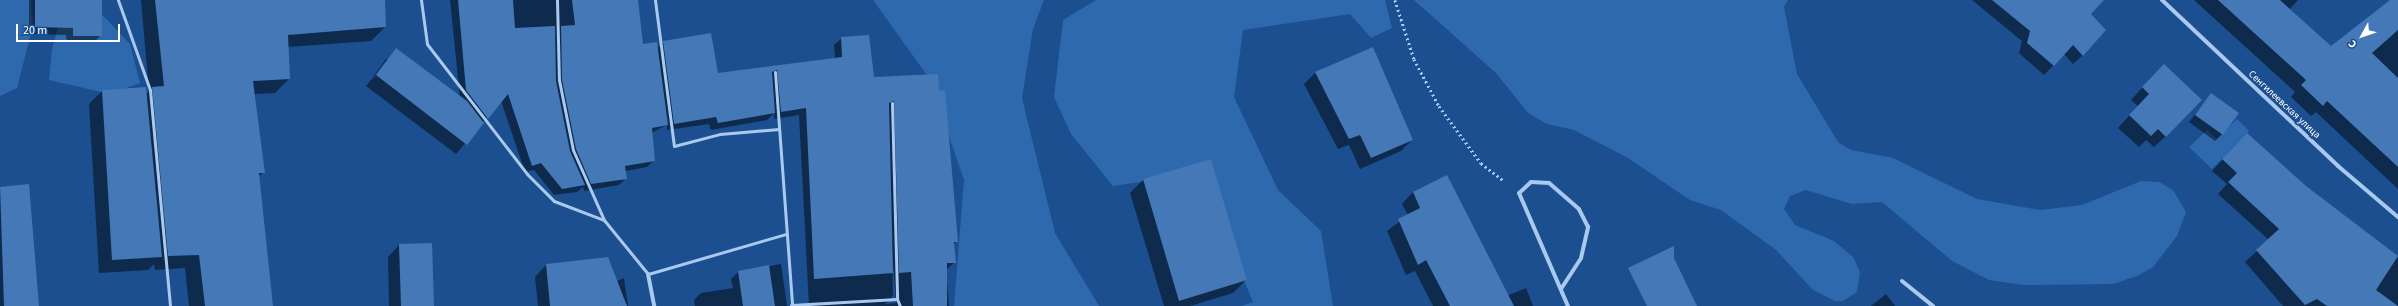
<!DOCTYPE html>
<html>
<head>
<meta charset="utf-8">
<style>
  body { margin:0 }
  #map { position:relative; width:2398px; height:306px; overflow:hidden; background:#1b4f8f; font-family:"Source Sans 3",sans-serif }
  div>[style] { position:absolute }
  [style*='--x'] { left:calc(var(--x)*1px); top:calc(var(--y)*1px); width:calc(var(--w)*1px); rotate:calc(var(--a)*1deg) }
  .green>* { inset:0; background:#2e69ad }
  .shadow>* { inset:0; background:#0007 }
  .building>* { inset:0; background:#4478b7 }
  .path>* { height:2.5px; margin-top:-1.25px; transform-origin:0; background:repeating-linear-gradient(90deg,#a9c9ee 0 2px,transparent 0 5px) }
  .lane>* { height:3px; margin:-1.5px; padding:0 1.5px; transform-origin:1.5px; border-radius:1.5px; background:#a9c9ee }
  .street>* { height:4px; margin:-2px; padding:0 2px; transform-origin:2px; border-radius:2px; background:#a9c9ee }
  span { translate:-50% -50%; white-space:nowrap; text-align:center; line-height:1.15; -webkit-text-stroke:4px #1b4f8f; paint-order:stroke }
  .street-label { font-size:10px; color:#fff }
  .north { position:absolute; left:2342px; top:16px; width:40px; height:40px; -webkit-text-stroke:3px #1b4f8f; paint-order:stroke; rotate:230deg; font-size:11px; font-weight:700; line-height:16px; text-align:center; color:#fff }
  .north::after { content:''; display:block; margin:auto; width:14px; height:18px; background:#fff; clip-path:polygon(50% 0,100% 100%,50% 72%,0 100%) }
  .scale { position:absolute; left:16px; top:24px; width:104px; height:18px; box-sizing:border-box; border:2px solid #fff; border-top:0; padding-left:5px; font-size:12px; line-height:14px; white-space:nowrap; color:#fff; -webkit-text-stroke:3px #1b4f8f; paint-order:stroke }
</style>
</head>
<body>
<div id="map">
  <div class="green">
    <div style="clip-path:polygon(0 0,31px 0,33px 26px,17px 88px,0 96px)"></div>
    <div style="clip-path:polygon(81px 0,93px 5px,130px 44px,140px 83px,110px 94px,49px 80px,52px 49px,62px 14px)"></div>
    <div style="clip-path:polygon(873px 0,1044px 0,1033px 29px,1022px 98px,1055px 233px,1099px 306px,954px 306px,964px 180px,929px 78px)"></div>
    <div style="clip-path:polygon(1096px 0,1385px 0,1392px 28px,1371px 38px,1350px 14px,1243px 30px,1234px 97px,1278px 190px,1321px 231px,1333px 306px,1241px 306px,1253px 302px,1199px 173px,1113px 186px,1071px 134px,1054px 97px,1063px 20px)"></div>
    <div style="clip-path:polygon(1414px 0,1788px 0,1784px 7px,1797px 74px,1838px 142px,1851px 150px,1893px 158px,1977px 199px,2040px 210px,2082px 205px,2141px 181px,2159px 182px,2173px 190px,2186px 212px,2177px 236px,2153px 267px,2137px 276px,2113px 284px,2023px 285px,1989px 280px,1952px 261px,1882px 202px,1852px 204px,1806px 190px,1790px 196px,1784px 209px,1795px 225px,1834px 241px,1853px 257px,1860px 272px,1857px 292px,1843px 301px,1835px 301px,1813px 290px,1776px 250px,1721px 210px,1690px 200px,1628px 158px,1574px 130px,1547px 124px,1528px 113px,1496px 73px)"></div>
    <div style="clip-path:polygon(2237px 119px,2249px 131px,2212px 169px,2189px 147px,2207px 130px,2217px 139px)"></div>
  </div>
  <div class="shadow">
    <div style="clip-path:polygon(29px 0,101px 0,101px 35px,94px 42px,67px 42px,66px 35px,29px 34px)"></div>
    <div style="clip-path:polygon(141px 0,384px 0,385px 27px,371px 41px,287px 47px,289px 79px,275px 93px,254px 94px,263px 172px,258px 177px,272px 306px,189px 306px,185px 268px,155px 270px,154px 264px,148px 270px,99px 273px,89px 104px,102px 91px,146px 95px,149px 91px)"></div>
    <div style="clip-path:polygon(evenodd,450px 0,637px 0,642px 45px,657px 48px,664px 42px,717px 74px,835px 58px,834px 45px,842px 38px,873px 78px,938px 92px,957px 241px,954px 244px,955px 262px,946px 270px,949px 306px,809px 306px,799px 115px,774px 119px,774px 113px,767px 120px,711px 130px,709px 124px,667px 130px,667px 125px,651px 133px,654px 160px,647px 167px,625px 171px,626px 178px,619px 185px,584px 191px,583px 187px,577px 192px,554px 195px,534px 170px,525px 172px,501px 101px,456px 154px,366px 86px,396px 49px,460px 98px,450px 0,386px 59px,389px 59px,373px 79px,372px 78px,386px 59px,450px 0,892px 249px,896px 303px,885px 304px,893px 296px,892px 249px)"></div>
    <div style="clip-path:polygon(1972px 0,2102px 0,2090px 14px,2083px 55px,2073px 64px,2064px 54px,2044px 75px,2019px 53px,2022px 41px)"></div>
    <div style="clip-path:polygon(2194px 0,2298px 0,2289px 10px,2331px 47px,2392px 0,2398px 0,2398px 189px,2316px 112px,2311px 116px,2291px 97px,2295px 92px)"></div>
    <div style="clip-path:polygon(1372px 48px,1412px 140px,1401px 151px,1360px 169px,1349px 145px,1338px 149px,1304px 84px,1315px 73px)"></div>
    <div style="clip-path:polygon(2152px 77px,2166px 136px,2154px 147px,2146px 140px,2139px 147px,2118px 128px,2138px 106px,2131px 100px)"></div>
    <div style="clip-path:polygon(2211px 95px,2222px 134px,2215px 141px,2189px 122px)"></div>
    <div style="clip-path:polygon(2236px 145px,2305px 187px,2398px 258px,2398px 306px,2283px 306px,2245px 262px,2269px 240px,2218px 194px,2227px 184px,2212px 171px)"></div>
    <div style="clip-path:polygon(1211px 160px,1246px 280px,1233px 293px,1190px 306px,1164px 306px,1130px 193px,1143px 180px)"></div>
    <div style="clip-path:polygon(28px 186px,38px 306px,0 306px,0 188px)"></div>
    <div style="clip-path:polygon(1413px 192px,1507px 296px,1526px 288px,1533px 306px,1433px 306px,1415px 271px,1406px 275px,1387px 231px,1408px 215px,1402px 204px)"></div>
    <div style="clip-path:polygon(399px 245px,433px 306px,389px 306px,388px 257px)"></div>
    <div style="clip-path:polygon(781px 264px,787px 306px,695px 306px,694px 300px,701px 293px,733px 288px,731px 279px,738px 272px)"></div>
    <div style="clip-path:polygon(546px 265px,617px 281px,624px 278px,628px 306px,538px 306px,535px 277px)"></div>
    <div style="clip-path:polygon(1886px 294px,1895px 306px,1871px 306px)"></div>
  </div>
  <div class="building">
    <div style="clip-path:polygon(35px 0,102px 0,102px 36px,73px 36px,73px 28px,35px 27px)"></div>
    <div style="clip-path:polygon(155px 0,385px 0,386px 27px,288px 35px,290px 79px,253px 81px,265px 173px,259px 173px,273px 306px,205px 306px,199px 255px,168px 256px,152px 87px,164px 86px)"></div>
    <div style="clip-path:polygon(458px 0,513px 0,515px 28px,555px 26px,556px 81px,570px 151px,585px 185px,562px 189px,541px 163px,532px 166px,508px 94px,488px 119px,466px 90px)"></div>
    <div style="clip-path:polygon(572px 0,638px 0,643px 44px,657px 42px,668px 125px,652px 128px,655px 161px,625px 166px,627px 179px,591px 184px,576px 149px,562px 80px,561px 26px,575px 25px)"></div>
    <div style="clip-path:polygon(1992px 0,2104px 0,2091px 14px,2106px 30px,2083px 56px,2073px 45px,2054px 66px,2027px 43px,2030px 31px)"></div>
    <div style="clip-path:polygon(2218px 0,2280px 0,2331px 46px,2390px 0,2398px 0,2398px 30px,2372px 53px,2398px 78px,2398px 167px,2327px 101px,2323px 106px,2301px 85px,2306px 80px)"></div>
    <div style="clip-path:polygon(711px 33px,718px 73px,842px 57px,841px 37px,869px 35px,874px 77px,938px 74px,939px 91px,945px 90px,958px 242px,954px 242px,956px 263px,947px 263px,947px 306px,913px 306px,911px 272px,899px 273px,894px 101px,889px 103px,893px 273px,814px 279px,806px 108px,781px 112px,777px 70px,772px 72px,775px 113px,718px 123px,716px 117px,674px 124px,663px 41px)"></div>
    <div style="clip-path:polygon(1373px 47px,1413px 140px,1371px 158px,1360px 135px,1349px 139px,1315px 72px)"></div>
    <div style="clip-path:polygon(396px 48px,467px 101px,484px 123px,467px 145px,376px 75px)"></div>
    <div style="clip-path:polygon(2164px 64px,2202px 100px,2166px 137px,2158px 129px,2151px 136px,2129px 115px,2149px 94px,2142px 87px)"></div>
    <div style="clip-path:polygon(146px 87px,162px 257px,112px 260px,102px 90px)"></div>
    <div style="clip-path:polygon(2211px 93px,2239px 113px,2223px 135px,2195px 115px)"></div>
    <div style="clip-path:polygon(2247px 133px,2306px 186px,2398px 256px,2376px 290px,2398px 306px,2327px 306px,2317px 299px,2305px 305px,2256px 250px,2279px 229px,2228px 182px,2237px 173px,2222px 159px)"></div>
    <div style="clip-path:polygon(1211px 159px,1247px 280px,1179px 301px,1143px 179px)"></div>
    <div style="clip-path:polygon(1447px 175px,1514px 306px,1450px 306px,1426px 260px,1418px 265px,1398px 219px,1420px 208px,1413px 192px)"></div>
    <div style="clip-path:polygon(29px 184px,39px 306px,4px 306px,0 187px)"></div>
    <div style="clip-path:polygon(432px 243px,434px 306px,401px 306px,399px 244px)"></div>
    <div style="clip-path:polygon(1674px 246px,1674px 258px,1697px 306px,1647px 306px,1628px 268px)"></div>
    <div style="clip-path:polygon(608px 257px,627px 306px,550px 306px,546px 264px)"></div>
    <div style="clip-path:polygon(769px 265px,775px 306px,743px 306px,738px 271px)"></div>
  </div>
  <div class="path">
    <div style="--x:1395;--y:0;--w:62;--a:72.1"></div>
    <div style="--x:1414;--y:59;--w:53;--a:62"></div>
    <div style="--x:1439;--y:106;--w:71;--a:53.6"></div>
    <div style="--x:1481;--y:163;--w:28;--a:38"></div>
  </div>
  <div class="lane">
    <div style="--x:118;--y:0;--w:96;--a:70.4"></div>
    <div style="--x:150;--y:90;--w:217;--a:84.7"></div>
    <div style="--x:421;--y:0;--w:44;--a:82.2"></div>
    <div style="--x:427;--y:44;--w:164;--a:52.4"></div>
    <div style="--x:527;--y:174;--w:38;--a:45"></div>
    <div style="--x:554;--y:201;--w:53;--a:20.8"></div>
    <div style="--x:604;--y:220;--w:70;--a:50.8"></div>
    <div style="--x:648;--y:274;--w:144;--a:-16.2"></div>
    <div style="--x:557;--y:0;--w:80;--a:88.6"></div>
    <div style="--x:559;--y:80;--w:71;--a:78.7"></div>
    <div style="--x:573;--y:150;--w:77;--a:66.1"></div>
    <div style="--x:655;--y:0;--w:147;--a:82.6"></div>
    <div style="--x:674;--y:146;--w:48;--a:-14.6"></div>
    <div style="--x:720;--y:134;--w:59;--a:-4.8"></div>
    <div style="--x:775;--y:72;--w:235;--a:85.8"></div>
    <div style="--x:892;--y:103;--w:196;--a:88.5"></div>
    <div style="--x:897;--y:299;--w:8;--a:67"></div>
    <div style="--x:791;--y:305;--w:106;--a:-3.2"></div>
  </div>
  <div class="street">
    <div style="--x:2162;--y:0;--w:242;--a:43.3"></div>
    <div style="--x:2338;--y:166;--w:79;--a:40.4"></div>
    <div style="--x:648;--y:274;--w:33;--a:79"></div>
    <div style="--x:1902;--y:281;--w:40;--a:39"></div>
    <div style="--x:1561;--y:289;--w:37;--a:-57"></div>
    <div style="--x:1581;--y:258;--w:32;--a:-77"></div>
    <div style="--x:1588;--y:227;--w:20;--a:-117"></div>
    <div style="--x:1579;--y:209;--w:40;--a:-139"></div>
    <div style="--x:1549;--y:183;--w:18;--a:-177"></div>
    <div style="--x:1531;--y:182;--w:16;--a:137"></div>
    <div style="--x:1519;--y:193;--w:123;--a:66.6"></div>
  </div>
  <div class="street-label">
    <span style="left:2284px;top:105px;rotate:43deg">Сенгилеевская улица</span>
  </div>
  <div class="north">С</div>
  <div class="scale">20 m</div>
</div>
</body>
</html>
